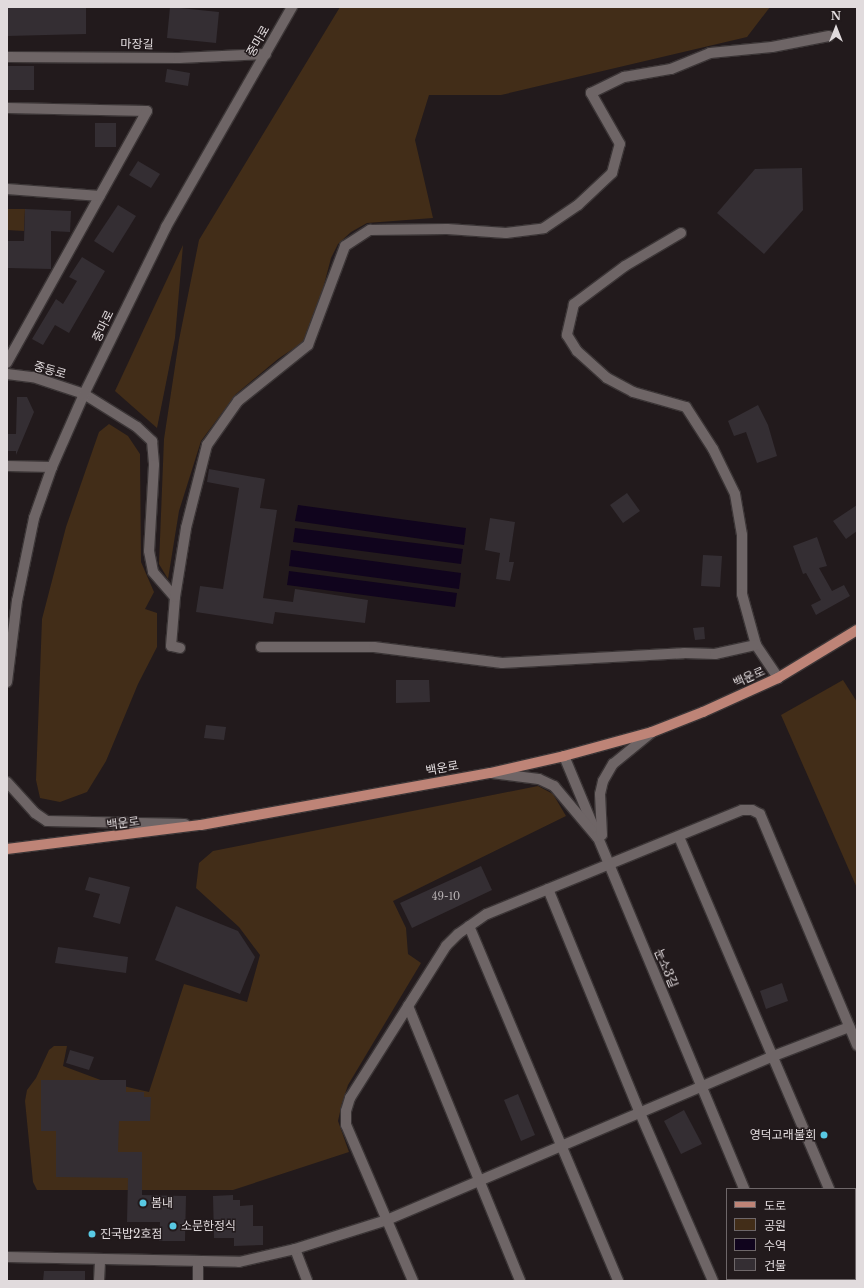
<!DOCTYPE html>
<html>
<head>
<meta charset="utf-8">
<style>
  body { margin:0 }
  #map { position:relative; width:864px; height:1288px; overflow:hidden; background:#221a1c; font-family:"Libre Baskerville","Noto Sans KR",serif }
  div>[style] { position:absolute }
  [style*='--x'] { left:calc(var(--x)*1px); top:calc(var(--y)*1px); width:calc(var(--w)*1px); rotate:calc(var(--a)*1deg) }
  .green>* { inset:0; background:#422d18 }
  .water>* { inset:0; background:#10041d }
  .building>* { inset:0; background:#342e33 }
  .roads { filter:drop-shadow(1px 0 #3b3536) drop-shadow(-1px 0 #3b3536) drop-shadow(0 1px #3b3536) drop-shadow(0 -1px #3b3536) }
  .minor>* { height:10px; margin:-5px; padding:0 5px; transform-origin:5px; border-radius:5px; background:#6e6566 }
  .major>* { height:10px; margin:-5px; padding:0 5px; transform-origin:5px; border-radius:5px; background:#be8477 }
  .dots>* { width:11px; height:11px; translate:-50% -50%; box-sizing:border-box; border:2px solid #221a1c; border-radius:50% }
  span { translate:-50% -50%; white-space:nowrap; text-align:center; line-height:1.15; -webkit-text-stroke:3px #221a1c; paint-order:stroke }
  .number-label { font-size:10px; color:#b6b0b2 }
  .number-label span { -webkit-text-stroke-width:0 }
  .street-label { font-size:12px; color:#e1dbdd }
  .poi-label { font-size:12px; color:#e1dbdd }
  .right { translate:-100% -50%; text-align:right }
  .left { translate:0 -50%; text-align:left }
  .frame { position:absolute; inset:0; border:8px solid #e1dbdd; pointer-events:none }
  .legend { position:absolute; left:726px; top:1188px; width:130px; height:92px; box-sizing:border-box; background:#221a1c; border:1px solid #6e6769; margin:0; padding:5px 7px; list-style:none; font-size:12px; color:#e1dbdd }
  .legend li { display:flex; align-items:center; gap:8px; height:20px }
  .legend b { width:20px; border:1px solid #6e6769 }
  .north { position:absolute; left:816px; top:8px; width:40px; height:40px; -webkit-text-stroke:3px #221a1c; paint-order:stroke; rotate:0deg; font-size:11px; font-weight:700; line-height:16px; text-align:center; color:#e1dbdd }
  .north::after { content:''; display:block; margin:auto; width:14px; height:18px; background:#e1dbdd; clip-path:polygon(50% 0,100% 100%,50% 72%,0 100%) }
</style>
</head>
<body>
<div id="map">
  <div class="green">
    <div style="clip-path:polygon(340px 7px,770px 7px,747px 37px,501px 95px,429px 95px,415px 140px,433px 218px,367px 223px,351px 232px,338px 244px,331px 258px,319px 304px,303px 342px,278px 359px,236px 394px,201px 441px,179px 511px,168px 579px,159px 564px,164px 439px,179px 340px,199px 240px)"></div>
    <div style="clip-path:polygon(7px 209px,25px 209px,24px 231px,7px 230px)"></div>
    <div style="clip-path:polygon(183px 245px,175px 338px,157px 428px,115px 391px)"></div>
    <div style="clip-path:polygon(109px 424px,128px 436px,140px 454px,141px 562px,154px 592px,145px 609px,157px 613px,157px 647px,138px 684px,106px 761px,87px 792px,60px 802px,40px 798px,36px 780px,42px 619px,66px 527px,99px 432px)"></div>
    <div style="clip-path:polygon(843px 680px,857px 702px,857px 888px,781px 715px)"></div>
    <div style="clip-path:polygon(538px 786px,553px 794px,566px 816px,393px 901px,406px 928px,408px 954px,421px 963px,348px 1085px,342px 1103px,338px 1121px,349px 1152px,233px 1190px,37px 1190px,33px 1182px,25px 1101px,27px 1090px,36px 1078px,49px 1050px,54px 1046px,67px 1046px,63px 1066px,106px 1082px,149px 1092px,184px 984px,247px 1002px,260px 955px,239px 927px,196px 888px,199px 863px,213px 851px)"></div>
  </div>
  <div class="water">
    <div style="clip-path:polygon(298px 505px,466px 528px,464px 545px,295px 521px)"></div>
    <div style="clip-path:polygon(295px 528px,463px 549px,461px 564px,293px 542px)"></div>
    <div style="clip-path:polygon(291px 550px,461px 573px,459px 589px,289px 566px)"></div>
    <div style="clip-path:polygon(289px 571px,457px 593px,455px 607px,287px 585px)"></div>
  </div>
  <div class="building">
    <div style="clip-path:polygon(7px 7px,86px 8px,86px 34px,7px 36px)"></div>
    <div style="clip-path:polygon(170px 7px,219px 12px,216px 43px,167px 38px)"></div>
    <div style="clip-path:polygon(7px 66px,34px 66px,34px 90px,7px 90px)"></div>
    <div style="clip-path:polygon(167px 69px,190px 73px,188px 86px,165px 82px)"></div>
    <div style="clip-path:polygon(95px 123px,116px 123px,116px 147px,95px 147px)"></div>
    <div style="clip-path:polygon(138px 161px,160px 174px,151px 188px,129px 175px)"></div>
    <div style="clip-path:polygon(802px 168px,803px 210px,764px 254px,717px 213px,755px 169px)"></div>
    <div style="clip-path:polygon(118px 205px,136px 216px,113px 253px,94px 241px)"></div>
    <div style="clip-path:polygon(25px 209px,71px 211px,70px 232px,51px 231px,51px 269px,8px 268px,8px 241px,24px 241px)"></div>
    <div style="clip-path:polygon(82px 257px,105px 271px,69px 333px,55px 325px,43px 345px,32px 339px,56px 299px,63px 304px,77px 281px,69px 277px)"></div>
    <div style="clip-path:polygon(17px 397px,27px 397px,34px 412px,16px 455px,16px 451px,7px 451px,7px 434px,16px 434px)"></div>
    <div style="clip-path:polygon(758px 405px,768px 425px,777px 456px,757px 463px,746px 432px,734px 436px,728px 421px)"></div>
    <div style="clip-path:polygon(209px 469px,265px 479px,260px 508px,277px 510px,263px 598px,293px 602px,295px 589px,368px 600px,365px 623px,275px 612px,273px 624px,196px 612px,200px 586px,223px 589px,239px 488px,207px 482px)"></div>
    <div style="clip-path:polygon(627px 493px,640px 511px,623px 523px,610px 505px)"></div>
    <div style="clip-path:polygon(857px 505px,857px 531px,846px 539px,833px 521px)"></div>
    <div style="clip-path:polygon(490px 518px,515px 522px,509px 562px,514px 562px,510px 581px,496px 579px,500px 553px,485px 550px)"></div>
    <div style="clip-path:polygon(817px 537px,827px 566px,819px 568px,832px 591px,844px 585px,850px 596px,816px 615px,811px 605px,821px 600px,806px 573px,803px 574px,793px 546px)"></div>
    <div style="clip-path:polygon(703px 555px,722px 556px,720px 587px,701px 586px)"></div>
    <div style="clip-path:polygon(704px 627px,705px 639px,695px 640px,693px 628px)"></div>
    <div style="clip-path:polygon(396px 680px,429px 680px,430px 702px,396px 703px)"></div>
    <div style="clip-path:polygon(206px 725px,226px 727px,224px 740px,204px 738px)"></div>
    <div style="clip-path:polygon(481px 866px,492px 890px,412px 928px,400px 903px)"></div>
    <div style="clip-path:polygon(89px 877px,130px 887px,120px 924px,93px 917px,100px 894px,85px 890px)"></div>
    <div style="clip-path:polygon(176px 906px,238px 931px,255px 957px,240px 994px,155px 960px)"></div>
    <div style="clip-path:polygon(58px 947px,128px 957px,126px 973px,55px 963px)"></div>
    <div style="clip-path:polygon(782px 983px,788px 1001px,766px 1009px,760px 991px)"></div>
    <div style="clip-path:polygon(70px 1050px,94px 1057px,89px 1070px,66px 1063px)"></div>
    <div style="clip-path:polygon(41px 1080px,126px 1080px,126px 1092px,144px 1092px,144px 1097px,151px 1097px,150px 1121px,119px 1121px,118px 1152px,142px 1152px,142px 1195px,186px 1196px,185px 1241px,159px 1241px,160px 1222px,127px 1222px,128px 1178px,56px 1177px,56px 1131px,41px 1131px)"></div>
    <div style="clip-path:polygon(518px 1094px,535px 1135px,521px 1141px,504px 1100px)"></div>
    <div style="clip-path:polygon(684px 1110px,702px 1144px,681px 1154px,664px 1121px)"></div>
    <div style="clip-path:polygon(233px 1195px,233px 1200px,240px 1200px,240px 1206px,253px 1205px,253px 1226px,263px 1226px,263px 1245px,234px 1246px,234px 1238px,214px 1238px,213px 1196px)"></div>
    <div style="clip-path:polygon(44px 1271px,85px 1271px,85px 1281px,43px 1281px)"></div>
  </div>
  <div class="roads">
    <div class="minor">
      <div style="--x:7;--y:57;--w:172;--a:0.3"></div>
      <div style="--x:179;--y:58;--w:87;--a:-2.6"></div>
      <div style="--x:7;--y:108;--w:140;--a:1.2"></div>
      <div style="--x:147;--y:111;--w:288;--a:119.1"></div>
      <div style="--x:7;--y:189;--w:93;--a:4.3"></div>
      <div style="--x:681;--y:233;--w:65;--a:149.5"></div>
      <div style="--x:625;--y:266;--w:64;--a:143.3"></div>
      <div style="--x:574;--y:304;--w:32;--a:103"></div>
      <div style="--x:567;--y:335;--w:19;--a:58"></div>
      <div style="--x:577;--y:351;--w:40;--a:42"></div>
      <div style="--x:607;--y:378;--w:30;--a:28"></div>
      <div style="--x:633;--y:392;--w:55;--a:15.8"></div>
      <div style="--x:686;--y:407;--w:50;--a:57.3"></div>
      <div style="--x:713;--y:449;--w:50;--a:63.9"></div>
      <div style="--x:735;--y:494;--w:42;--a:80.3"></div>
      <div style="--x:742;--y:535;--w:59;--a:90"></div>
      <div style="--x:742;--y:594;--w:53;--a:74.6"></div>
      <div style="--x:756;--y:645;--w:40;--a:56"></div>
      <div style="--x:7;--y:374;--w:26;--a:7"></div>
      <div style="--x:33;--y:377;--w:54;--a:18.4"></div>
      <div style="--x:84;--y:394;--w:62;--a:31.9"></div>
      <div style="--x:137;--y:427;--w:21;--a:43"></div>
      <div style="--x:152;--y:441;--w:24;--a:85"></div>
      <div style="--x:154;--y:465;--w:86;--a:93.3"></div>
      <div style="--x:149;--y:551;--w:21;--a:79"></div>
      <div style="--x:153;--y:572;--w:33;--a:49"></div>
      <div style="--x:7;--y:466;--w:45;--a:1.3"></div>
      <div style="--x:261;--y:647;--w:113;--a:0"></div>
      <div style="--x:374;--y:647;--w:129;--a:7.1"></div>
      <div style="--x:502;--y:663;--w:182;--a:-3.1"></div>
      <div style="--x:684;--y:653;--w:31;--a:2"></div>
      <div style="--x:715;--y:654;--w:42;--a:-12.4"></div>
      <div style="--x:180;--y:648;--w:9;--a:-167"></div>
      <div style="--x:171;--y:646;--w:49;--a:-85.3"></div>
      <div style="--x:175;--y:597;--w:70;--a:-80.9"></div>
      <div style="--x:186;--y:528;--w:86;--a:-75.8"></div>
      <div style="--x:207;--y:445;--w:54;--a:-54.8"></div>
      <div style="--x:238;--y:401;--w:90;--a:-38.7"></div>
      <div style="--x:308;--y:345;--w:106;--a:-69.5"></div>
      <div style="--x:345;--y:246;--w:30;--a:-33"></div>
      <div style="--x:370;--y:230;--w:77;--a:-0.7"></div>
      <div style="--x:447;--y:229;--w:59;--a:3.9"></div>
      <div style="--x:506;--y:233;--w:38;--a:-7"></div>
      <div style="--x:544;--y:228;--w:41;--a:-34.1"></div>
      <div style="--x:578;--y:205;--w:47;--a:-43.3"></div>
      <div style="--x:612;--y:173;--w:30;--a:-75"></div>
      <div style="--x:620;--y:144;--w:59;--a:-119.6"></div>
      <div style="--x:591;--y:93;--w:37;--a:-26"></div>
      <div style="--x:624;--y:77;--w:48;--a:-9.7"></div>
      <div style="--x:671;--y:69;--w:42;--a:-22.3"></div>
      <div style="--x:710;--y:53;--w:62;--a:-5.5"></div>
      <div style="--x:772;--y:47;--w:58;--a:-10.9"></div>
      <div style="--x:7;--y:682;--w:82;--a:-83"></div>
      <div style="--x:17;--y:601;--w:85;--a:-78.4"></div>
      <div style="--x:34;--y:518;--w:54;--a:-70.6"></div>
      <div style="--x:52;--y:467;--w:80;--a:-66.3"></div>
      <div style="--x:84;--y:394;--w:186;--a:-63.8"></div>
      <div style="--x:166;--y:227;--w:254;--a:-60.2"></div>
      <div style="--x:564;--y:756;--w:469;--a:67.4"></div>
      <div style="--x:492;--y:773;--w:47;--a:7.3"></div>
      <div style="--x:539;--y:779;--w:17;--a:25"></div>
      <div style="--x:554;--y:786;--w:67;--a:49.9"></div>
      <div style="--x:597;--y:837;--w:5;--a:-22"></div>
      <div style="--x:602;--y:835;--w:41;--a:-92.8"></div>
      <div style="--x:600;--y:794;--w:13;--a:-77"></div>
      <div style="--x:603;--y:781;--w:20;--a:-60"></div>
      <div style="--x:613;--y:764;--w:50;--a:-39.4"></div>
      <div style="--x:7;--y:782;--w:42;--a:47.9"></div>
      <div style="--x:35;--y:813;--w:14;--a:34"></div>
      <div style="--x:47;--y:821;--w:138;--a:1.2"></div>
      <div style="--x:679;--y:837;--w:383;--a:66.9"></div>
      <div style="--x:548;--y:889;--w:242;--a:67.7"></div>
      <div style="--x:640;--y:1113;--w:183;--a:66.5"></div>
      <div style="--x:469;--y:926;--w:385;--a:67.2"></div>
      <div style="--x:408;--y:1006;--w:297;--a:67.8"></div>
      <div style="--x:855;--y:1236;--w:2;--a:0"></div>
      <div style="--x:295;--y:1249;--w:34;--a:69"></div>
      <div style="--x:7;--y:1257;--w:232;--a:1.2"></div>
      <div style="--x:239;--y:1262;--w:57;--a:-13.1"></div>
      <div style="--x:295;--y:1249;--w:96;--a:-17.5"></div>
      <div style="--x:387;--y:1220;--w:417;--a:-23"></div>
      <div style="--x:771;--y:1057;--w:84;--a:-21"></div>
      <div style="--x:781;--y:1279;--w:2;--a:63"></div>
      <div style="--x:799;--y:1279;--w:2;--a:63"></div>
      <div style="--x:99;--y:1281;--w:22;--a:-87"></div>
      <div style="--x:198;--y:1281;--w:20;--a:-90"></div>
      <div style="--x:413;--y:1281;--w:170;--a:-113.2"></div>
      <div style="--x:346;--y:1125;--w:14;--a:-90"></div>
      <div style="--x:346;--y:1111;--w:14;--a:-73"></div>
      <div style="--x:350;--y:1098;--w:180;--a:-57.7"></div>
      <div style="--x:446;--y:946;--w:17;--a:-45"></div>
      <div style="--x:458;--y:934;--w:35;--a:-35"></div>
      <div style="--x:487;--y:914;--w:275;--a:-22.2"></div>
      <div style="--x:742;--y:810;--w:10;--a:0"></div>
      <div style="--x:752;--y:810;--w:9;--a:27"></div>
      <div style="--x:760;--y:814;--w:251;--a:67.2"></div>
      <div style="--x:770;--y:1281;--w:2;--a:-90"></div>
    </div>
    <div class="major">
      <div style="--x:7;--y:849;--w:195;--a:-7.1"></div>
      <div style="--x:201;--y:825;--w:294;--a:-10.2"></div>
      <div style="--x:490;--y:773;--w:76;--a:-12.9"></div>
      <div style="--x:564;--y:756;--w:91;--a:-15.3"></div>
      <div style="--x:652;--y:732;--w:55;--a:-21.4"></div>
      <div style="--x:703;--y:712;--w:82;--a:-24.4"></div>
      <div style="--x:778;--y:678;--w:92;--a:-31.3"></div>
    </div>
  </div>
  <div class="dots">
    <div style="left:824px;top:1135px;background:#58c9e3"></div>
    <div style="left:143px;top:1203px;background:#58c9e3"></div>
    <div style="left:173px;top:1226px;background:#58c9e3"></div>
    <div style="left:92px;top:1234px;background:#58c9e3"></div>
  </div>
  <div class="number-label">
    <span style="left:446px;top:897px">49-10</span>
  </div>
  <div class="street-label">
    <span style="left:258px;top:41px;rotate:-60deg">중마로</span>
    <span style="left:137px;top:44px;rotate:1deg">마장길</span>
    <span style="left:103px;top:326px;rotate:-64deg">중마로</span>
    <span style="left:50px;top:370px;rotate:16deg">중동로</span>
    <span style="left:749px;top:677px;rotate:-24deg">백운로</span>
    <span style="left:442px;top:768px;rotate:-10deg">백운로</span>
    <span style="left:123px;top:823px;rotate:-8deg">백운로</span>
    <span style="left:666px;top:968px;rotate:67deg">눈소3길</span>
  </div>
  <div class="poi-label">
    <span class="right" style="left:816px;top:1135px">영덕고래불회</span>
    <span class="left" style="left:151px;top:1203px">봄내</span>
    <span class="left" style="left:181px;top:1226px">소문한정식</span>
    <span class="left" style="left:100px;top:1234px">진국밥2호점</span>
  </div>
  <div class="frame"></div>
  <ul class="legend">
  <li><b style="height:5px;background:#be8477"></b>도로</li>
  <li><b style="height:11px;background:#422d18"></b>공원</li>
  <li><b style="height:11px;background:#10041d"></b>수역</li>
  <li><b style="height:11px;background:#342e33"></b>건물</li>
  </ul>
  <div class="north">N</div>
</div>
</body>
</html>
